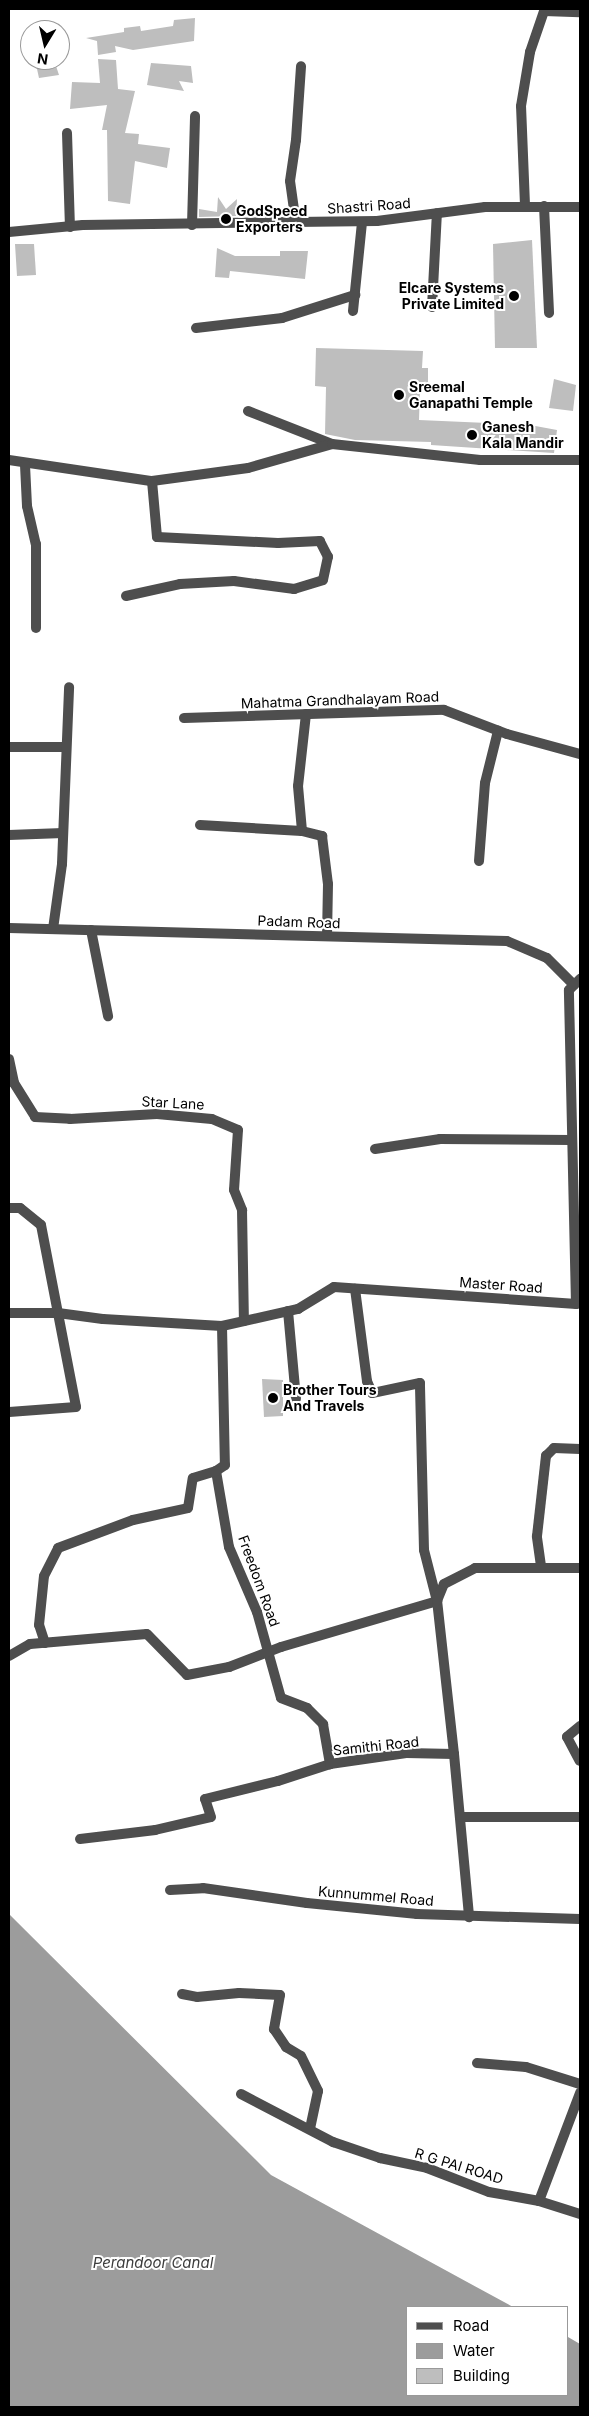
<!DOCTYPE html>
<html>
<head>
<meta charset="utf-8">
<style>
  body { margin:0 }
  #map { position:relative; width:589px; height:2416px; overflow:hidden; background:#fff; font-family:Inter,sans-serif }
  div>[style] { position:absolute }
  [style*='--x'] { left:calc(var(--x)*1px); top:calc(var(--y)*1px); width:calc(var(--w)*1px); rotate:calc(var(--a)*1deg) }
  .water>* { inset:0; background:#9c9c9c }
  .building>* { inset:0; background:#bebebe }
  .service>* { height:10px; margin:-5px; padding:0 5px; transform-origin:5px; border-radius:5px; background:#4e4e4e }
  .minor>* { height:10px; margin:-5px; padding:0 5px; transform-origin:5px; border-radius:5px; background:#4e4e4e }
  .dots>* { width:14px; height:14px; translate:-50% -50%; box-sizing:border-box; border:2px solid #fff; border-radius:50% }
  span { translate:-50% -50%; white-space:nowrap; text-align:center; line-height:1.15; -webkit-text-stroke:4px #fff; paint-order:stroke }
  .street-label { font-size:14px; color:#000 }
  .poi-label { font-size:14px; color:#000; font-weight:700 }
  .left { translate:0 -50%; text-align:left }
  .right { translate:-100% -50%; text-align:right }
  .water-label { font-size:15px; color:#3d3d3d; font-style:italic }
  .frame { position:absolute; inset:0; border:10px solid #000; pointer-events:none }
  .legend { position:absolute; left:406px; top:2306px; width:162px; height:90px; box-sizing:border-box; background:#fff; border:1px solid #999; margin:0; padding:6px 9px; list-style:none; font-size:15px; color:#000 }
  .legend li { display:flex; align-items:center; gap:10px; height:25px }
  .legend b { width:25px; border:1px solid #999 }
  .north { position:absolute; left:20px; top:20px; width:50px; height:50px; box-sizing:border-box; background:#fff; border:1px solid #999; border-radius:50%; rotate:189deg; font-size:14px; font-weight:700; line-height:20px; text-align:center; color:#000 }
  .north::after { content:''; display:block; margin:auto; width:18px; height:22px; background:#000; clip-path:polygon(50% 0,100% 100%,50% 72%,0 100%) }
</style>
</head>
<body>
<div id="map">
  <div class="water">
    <div style="clip-path:polygon(9px 1914px,271px 2175px,513px 2307px,408px 2307px,408px 2395px,568px 2395px,568px 2337px,580px 2344px,580px 2407px,9px 2407px)"></div>
  </div>
  <div class="building">
    <div style="clip-path:polygon(195px 18px,194px 41px,133px 50px,115px 46px,116px 52px,98px 55px,97px 41px,86px 38px,124px 32px,124px 28px,140px 26px,141px 31px,173px 26px,174px 20px)"></div>
    <div style="clip-path:polygon(98px 59px,116px 60px,118px 89px,135px 91px,125px 133px,139px 134px,138px 144px,170px 148px,167px 168px,135px 161px,130px 204px,108px 201px,107px 130px,102px 130px,107px 105px,70px 109px,72px 82px,100px 83px)"></div>
    <div style="clip-path:polygon(35px 60px,54px 60px,59px 75px,39px 78px)"></div>
    <div style="clip-path:polygon(151px 63px,191px 66px,193px 83px,179px 81px,184px 91px,147px 85px)"></div>
    <div style="clip-path:polygon(218px 197px,226px 209px,237px 199px,236px 216px,199px 217px,199px 209px,217px 212px)"></div>
    <div style="clip-path:polygon(532px 240px,537px 348px,495px 348px,493px 244px)"></div>
    <div style="clip-path:polygon(15px 244px,34px 244px,36px 275px,17px 276px)"></div>
    <div style="clip-path:polygon(217px 248px,235px 256px,280px 256px,280px 251px,308px 251px,305px 279px,230px 271px,229px 278px,215px 277px)"></div>
    <div style="clip-path:polygon(316px 348px,423px 351px,422px 368px,428px 368px,428px 385px,420px 388px,419px 420px,530px 425px,557px 430px,554px 453px,431px 445px,431px 442px,355px 440px,325px 434px,326px 387px,315px 386px)"></div>
    <div style="clip-path:polygon(554px 379px,576px 385px,573px 411px,549px 408px)"></div>
    <div style="clip-path:polygon(262px 1379px,283px 1380px,283px 1416px,264px 1417px)"></div>
  </div>
  <div class="service">
    <div style="--x:9;--y:1208;--w:11;--a:0"></div>
    <div style="--x:20;--y:1208;--w:27;--a:39"></div>
    <div style="--x:41;--y:1225;--w:185;--a:79.1"></div>
    <div style="--x:76;--y:1407;--w:67;--a:175.7"></div>
    <div style="--x:9;--y:1313;--w:49;--a:0"></div>
    <div style="--x:58;--y:1313;--w:45;--a:7.6"></div>
  </div>
  <div class="minor">
    <div style="--x:67;--y:133;--w:94;--a:88.2"></div>
    <div style="--x:525;--y:205;--w:99;--a:-92.3"></div>
    <div style="--x:521;--y:106;--w:55;--a:-80.5"></div>
    <div style="--x:530;--y:52;--w:43;--a:-71.1"></div>
    <div style="--x:544;--y:11;--w:36;--a:2"></div>
    <div style="--x:544;--y:206;--w:107;--a:87.3"></div>
    <div style="--x:296;--y:224;--w:43;--a:-97.9"></div>
    <div style="--x:290;--y:181;--w:41;--a:-81.7"></div>
    <div style="--x:296;--y:140;--w:74;--a:-86.1"></div>
    <div style="--x:192;--y:225;--w:109;--a:-88.4"></div>
    <div style="--x:9;--y:232;--w:74;--a:-5.4"></div>
    <div style="--x:83;--y:225;--w:294;--a:-0.8"></div>
    <div style="--x:377;--y:221;--w:109;--a:-7.4"></div>
    <div style="--x:485;--y:207;--w:95;--a:0"></div>
    <div style="--x:432;--y:307;--w:94;--a:-87"></div>
    <div style="--x:353;--y:311;--w:89;--a:-84.2"></div>
    <div style="--x:196;--y:328;--w:87;--a:-6.6"></div>
    <div style="--x:282;--y:318;--w:77;--a:-17.5"></div>
    <div style="--x:248;--y:411;--w:90;--a:21.4"></div>
    <div style="--x:9;--y:460;--w:145;--a:8.4"></div>
    <div style="--x:152;--y:481;--w:97;--a:-7.7"></div>
    <div style="--x:248;--y:468;--w:87;--a:-15.9"></div>
    <div style="--x:332;--y:444;--w:149;--a:6.2"></div>
    <div style="--x:480;--y:460;--w:100;--a:0"></div>
    <div style="--x:25;--y:465;--w:41;--a:87.2"></div>
    <div style="--x:27;--y:506;--w:39;--a:77"></div>
    <div style="--x:36;--y:544;--w:84;--a:90"></div>
    <div style="--x:126;--y:596;--w:55;--a:-12.5"></div>
    <div style="--x:180;--y:584;--w:54;--a:-3.2"></div>
    <div style="--x:234;--y:581;--w:61;--a:7.6"></div>
    <div style="--x:294;--y:589;--w:30;--a:-17"></div>
    <div style="--x:323;--y:580;--w:24;--a:-78"></div>
    <div style="--x:328;--y:557;--w:18;--a:-117"></div>
    <div style="--x:320;--y:541;--w:42;--a:177.3"></div>
    <div style="--x:278;--y:543;--w:121;--a:-177.2"></div>
    <div style="--x:157;--y:537;--w:56;--a:-95.1"></div>
    <div style="--x:306;--y:714;--w:72;--a:96.3"></div>
    <div style="--x:298;--y:786;--w:45;--a:84.9"></div>
    <div style="--x:302;--y:831;--w:21;--a:14"></div>
    <div style="--x:322;--y:836;--w:48;--a:82.9"></div>
    <div style="--x:328;--y:884;--w:52;--a:91.1"></div>
    <div style="--x:184;--y:718;--w:260;--a:-1.8"></div>
    <div style="--x:444;--y:710;--w:67;--a:20.9"></div>
    <div style="--x:507;--y:734;--w:76;--a:15.3"></div>
    <div style="--x:9;--y:747;--w:57;--a:0"></div>
    <div style="--x:200;--y:825;--w:102;--a:3.4"></div>
    <div style="--x:9;--y:835;--w:54;--a:-2.1"></div>
    <div style="--x:479;--y:861;--w:78;--a:-85.6"></div>
    <div style="--x:485;--y:783;--w:54;--a:-76"></div>
    <div style="--x:9;--y:928;--w:498;--a:1.5"></div>
    <div style="--x:507;--y:941;--w:43;--a:23"></div>
    <div style="--x:547;--y:958;--w:38;--a:45"></div>
    <div style="--x:53;--y:929;--w:66;--a:-82.1"></div>
    <div style="--x:62;--y:864;--w:177;--a:-87.7"></div>
    <div style="--x:91;--y:930;--w:88;--a:78.8"></div>
    <div style="--x:9;--y:1059;--w:25;--a:78"></div>
    <div style="--x:14;--y:1083;--w:40;--a:58"></div>
    <div style="--x:35;--y:1117;--w:35;--a:3"></div>
    <div style="--x:70;--y:1119;--w:87;--a:-3.3"></div>
    <div style="--x:157;--y:1114;--w:55;--a:5.2"></div>
    <div style="--x:212;--y:1119;--w:28;--a:23"></div>
    <div style="--x:238;--y:1130;--w:60;--a:93.8"></div>
    <div style="--x:234;--y:1190;--w:22;--a:68"></div>
    <div style="--x:242;--y:1210;--w:111;--a:89"></div>
    <div style="--x:375;--y:1149;--w:66;--a:-8.7"></div>
    <div style="--x:440;--y:1139;--w:131;--a:0.4"></div>
    <div style="--x:288;--y:1311;--w:88;--a:84.8"></div>
    <div style="--x:103;--y:1319;--w:119;--a:3.4"></div>
    <div style="--x:222;--y:1326;--w:78;--a:-12.6"></div>
    <div style="--x:298;--y:1309;--w:42;--a:-31.4"></div>
    <div style="--x:334;--y:1287;--w:243;--a:4"></div>
    <div style="--x:576;--y:1304;--w:314;--a:-91.3"></div>
    <div style="--x:569;--y:990;--w:16;--a:-45"></div>
    <div style="--x:222;--y:1326;--w:139;--a:88.8"></div>
    <div style="--x:225;--y:1465;--w:11;--a:146"></div>
    <div style="--x:216;--y:1471;--w:77;--a:80.3"></div>
    <div style="--x:229;--y:1547;--w:71;--a:66.7"></div>
    <div style="--x:257;--y:1612;--w:89;--a:74.4"></div>
    <div style="--x:281;--y:1698;--w:28;--a:21"></div>
    <div style="--x:307;--y:1708;--w:23;--a:45"></div>
    <div style="--x:323;--y:1724;--w:41;--a:80.1"></div>
    <div style="--x:541;--y:1566;--w:30;--a:-98"></div>
    <div style="--x:537;--y:1536;--w:81;--a:-83.6"></div>
    <div style="--x:546;--y:1456;--w:11;--a:-45"></div>
    <div style="--x:554;--y:1448;--w:26;--a:2"></div>
    <div style="--x:45;--y:1643;--w:19;--a:-108"></div>
    <div style="--x:39;--y:1625;--w:49;--a:-84.2"></div>
    <div style="--x:44;--y:1576;--w:31;--a:-63"></div>
    <div style="--x:58;--y:1548;--w:80;--a:-20.5"></div>
    <div style="--x:133;--y:1520;--w:56;--a:-12.3"></div>
    <div style="--x:188;--y:1508;--w:30;--a:-81"></div>
    <div style="--x:193;--y:1478;--w:24;--a:-17"></div>
    <div style="--x:9;--y:1656;--w:24;--a:-30"></div>
    <div style="--x:30;--y:1644;--w:117;--a:-4.9"></div>
    <div style="--x:147;--y:1634;--w:57;--a:45.7"></div>
    <div style="--x:187;--y:1675;--w:43;--a:-10.8"></div>
    <div style="--x:229;--y:1667;--w:56;--a:-21"></div>
    <div style="--x:281;--y:1647;--w:163;--a:-16.4"></div>
    <div style="--x:437;--y:1601;--w:53;--a:-104.3"></div>
    <div style="--x:424;--y:1550;--w:167;--a:-91.4"></div>
    <div style="--x:420;--y:1383;--w:49;--a:168.2"></div>
    <div style="--x:372;--y:1393;--w:13;--a:-113"></div>
    <div style="--x:367;--y:1381;--w:93;--a:-97.4"></div>
    <div style="--x:580;--y:1726;--w:17;--a:140"></div>
    <div style="--x:567;--y:1737;--w:27;--a:62"></div>
    <div style="--x:454;--y:1754;--w:164;--a:84.7"></div>
    <div style="--x:460;--y:1817;--w:120;--a:0"></div>
    <div style="--x:80;--y:1839;--w:76;--a:-6.8"></div>
    <div style="--x:155;--y:1830;--w:57;--a:-13.1"></div>
    <div style="--x:211;--y:1817;--w:19;--a:-108"></div>
    <div style="--x:205;--y:1799;--w:75;--a:-13.9"></div>
    <div style="--x:278;--y:1781;--w:55;--a:-18.1"></div>
    <div style="--x:330;--y:1764;--w:77;--a:-8.2"></div>
    <div style="--x:406;--y:1753;--w:48;--a:1.2"></div>
    <div style="--x:454;--y:1754;--w:154;--a:-96.3"></div>
    <div style="--x:437;--y:1601;--w:18;--a:-68"></div>
    <div style="--x:444;--y:1584;--w:35;--a:-27"></div>
    <div style="--x:475;--y:1568;--w:105;--a:0"></div>
    <div style="--x:170;--y:1890;--w:33;--a:-3"></div>
    <div style="--x:203;--y:1888;--w:105;--a:8.2"></div>
    <div style="--x:307;--y:1903;--w:111;--a:5.7"></div>
    <div style="--x:417;--y:1914;--w:163;--a:1.8"></div>
    <div style="--x:182;--y:1994;--w:15;--a:11"></div>
    <div style="--x:197;--y:1997;--w:42;--a:-5.4"></div>
    <div style="--x:239;--y:1993;--w:41;--a:2.8"></div>
    <div style="--x:280;--y:1995;--w:35;--a:100"></div>
    <div style="--x:274;--y:2029;--w:22;--a:56"></div>
    <div style="--x:286;--y:2047;--w:17;--a:31"></div>
    <div style="--x:301;--y:2056;--w:39;--a:64"></div>
    <div style="--x:318;--y:2091;--w:39;--a:102"></div>
    <div style="--x:477;--y:2063;--w:49;--a:4.7"></div>
    <div style="--x:526;--y:2067;--w:57;--a:17.5"></div>
    <div style="--x:241;--y:2094;--w:104;--a:27.6"></div>
    <div style="--x:333;--y:2142;--w:50;--a:18.8"></div>
    <div style="--x:380;--y:2158;--w:48;--a:12"></div>
    <div style="--x:427;--y:2168;--w:66;--a:21.2"></div>
    <div style="--x:489;--y:2192;--w:51;--a:10.2"></div>
    <div style="--x:539;--y:2201;--w:116;--a:-69.2"></div>
    <div style="--x:539;--y:2201;--w:43;--a:17.6"></div>
  </div>
  <div class="dots">
    <div style="left:226px;top:219px;background:#000"></div>
    <div style="left:514px;top:296px;background:#000"></div>
    <div style="left:399px;top:395px;background:#000"></div>
    <div style="left:472px;top:435px;background:#000"></div>
    <div style="left:273px;top:1398px;background:#000"></div>
  </div>
  <div class="street-label">
    <span style="left:369px;top:206px;rotate:-4deg">Shastri Road</span>
    <span style="left:340px;top:700px;rotate:-2deg">Mahatma Grandhalayam Road</span>
    <span style="left:299px;top:922px;rotate:2deg">Padam Road</span>
    <span style="left:173px;top:1103px;rotate:3deg">Star Lane</span>
    <span style="left:501px;top:1285px;rotate:4deg">Master Road</span>
    <span style="left:259px;top:1581px;rotate:70deg">Freedom Road</span>
    <span style="left:376px;top:1746px;rotate:-6deg">Samithi Road</span>
    <span style="left:376px;top:1896px;rotate:5deg">Kunnummel Road</span>
    <span style="left:459px;top:2166px;rotate:17deg">R G PAI ROAD</span>
  </div>
  <div class="poi-label">
    <span class="left" style="left:236px;top:219px">GodSpeed<br>Exporters</span>
    <span class="right" style="left:504px;top:296px">Elcare Systems<br>Private Limited</span>
    <span class="left" style="left:409px;top:395px">Sreemal<br>Ganapathi Temple</span>
    <span class="left" style="left:482px;top:435px">Ganesh<br>Kala Mandir</span>
    <span class="left" style="left:283px;top:1398px">Brother Tours<br>And Travels</span>
  </div>
  <div class="water-label">
    <span style="left:153px;top:2263px">Perandoor Canal</span>
  </div>
  <div class="frame"></div>
  <ul class="legend">
  <li><b style="height:6px;background:#4e4e4e"></b>Road</li>
  <li><b style="height:14px;background:#9c9c9c"></b>Water</li>
  <li><b style="height:14px;background:#bebebe"></b>Building</li>
  </ul>
  <div class="north">N</div>
</div>
</body>
</html>
